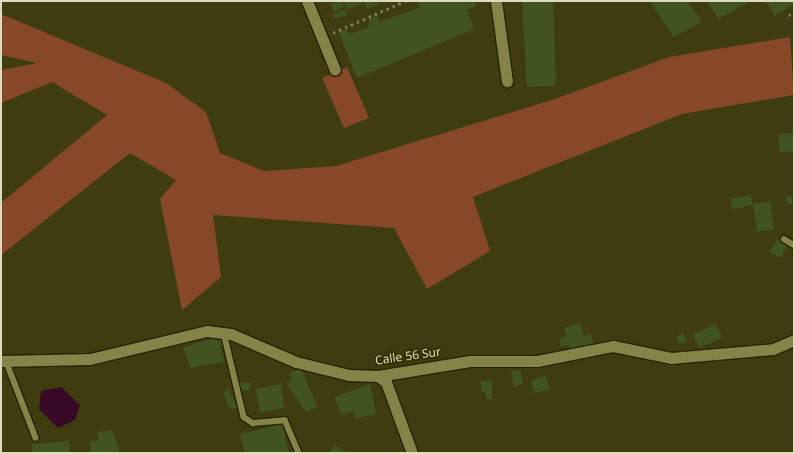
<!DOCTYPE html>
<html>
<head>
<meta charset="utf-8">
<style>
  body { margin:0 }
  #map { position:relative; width:795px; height:454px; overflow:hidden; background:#3f3c0f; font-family:"Noto Sans",sans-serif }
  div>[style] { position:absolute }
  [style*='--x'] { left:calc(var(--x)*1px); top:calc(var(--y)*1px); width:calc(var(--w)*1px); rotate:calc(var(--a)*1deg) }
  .green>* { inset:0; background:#874828 }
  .water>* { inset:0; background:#380827 }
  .building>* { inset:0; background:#41531f }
  .path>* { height:2.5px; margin-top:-1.25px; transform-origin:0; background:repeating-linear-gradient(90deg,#7e7c55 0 2.5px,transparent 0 6.5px) }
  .roads { filter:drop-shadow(1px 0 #252304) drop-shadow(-1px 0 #252304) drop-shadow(0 1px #252304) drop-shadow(0 -1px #252304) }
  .service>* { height:5.5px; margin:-2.75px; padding:0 2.75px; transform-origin:2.75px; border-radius:2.75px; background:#858348 }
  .minor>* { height:11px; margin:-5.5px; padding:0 5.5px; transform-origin:5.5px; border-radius:5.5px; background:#858348 }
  span { translate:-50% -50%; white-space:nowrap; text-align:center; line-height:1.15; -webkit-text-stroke:4px #353203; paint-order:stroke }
  .street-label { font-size:12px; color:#dcdbbd }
  .frame { position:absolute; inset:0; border:2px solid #dcdbbd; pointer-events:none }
</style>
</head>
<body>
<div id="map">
  <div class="green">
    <div style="clip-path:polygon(1px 14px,166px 83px,206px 112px,220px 153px,264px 171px,336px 166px,555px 99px,669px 57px,790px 37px,794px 95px,682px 114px,473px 197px,490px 251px,427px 289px,394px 228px,213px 215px,221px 277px,182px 310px,160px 199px,176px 180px,130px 153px,1px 255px,1px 203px,107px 115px,52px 82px,1px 103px,1px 70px,37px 63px,1px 55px)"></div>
    <div style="clip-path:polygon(347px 67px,369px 118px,344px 128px,322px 78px)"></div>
  </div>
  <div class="water">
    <div style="clip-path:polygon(61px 387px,80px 405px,75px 420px,58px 428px,39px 409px,41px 391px)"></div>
  </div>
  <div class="building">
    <div style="clip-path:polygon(342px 1px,344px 7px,333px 12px,330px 4px)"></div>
    <div style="clip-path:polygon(343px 1px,377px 1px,378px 5px,367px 9px,364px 2px,347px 10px)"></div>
    <div style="clip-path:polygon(418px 1px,474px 1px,476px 6px,467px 10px,474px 29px,357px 78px,339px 32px,347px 29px,349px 34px,368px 28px,369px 19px,377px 15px,380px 22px,420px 7px)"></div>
    <div style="clip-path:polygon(553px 1px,556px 86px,527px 87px,522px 2px)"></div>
    <div style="clip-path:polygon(650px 1px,687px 1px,702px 22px,673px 37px)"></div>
    <div style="clip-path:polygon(707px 1px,745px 1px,747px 4px,718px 19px)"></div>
    <div style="clip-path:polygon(765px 1px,794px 1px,794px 4px,775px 16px)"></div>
    <div style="clip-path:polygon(345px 9px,347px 15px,335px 19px,333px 14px)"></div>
    <div style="clip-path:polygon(794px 133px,794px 151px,779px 152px,779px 134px)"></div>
    <div style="clip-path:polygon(751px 195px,753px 205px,733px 209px,730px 199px)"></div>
    <div style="clip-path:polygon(791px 195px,793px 203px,788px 204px,786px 196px)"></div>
    <div style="clip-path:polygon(770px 201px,774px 229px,757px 232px,753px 204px)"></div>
    <div style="clip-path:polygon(777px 239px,788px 244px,781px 258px,770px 252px)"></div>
    <div style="clip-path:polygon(580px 323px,584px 336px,591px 334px,594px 344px,570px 351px,569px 345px,561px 347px,560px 338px,566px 337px,564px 328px)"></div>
    <div style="clip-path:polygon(716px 324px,722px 338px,699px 348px,693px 334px)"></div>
    <div style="clip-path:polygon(683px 333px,687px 341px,680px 344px,676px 336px)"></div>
    <div style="clip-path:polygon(218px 337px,227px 338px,228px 344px,220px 345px,224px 362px,190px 368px,183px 347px)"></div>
    <div style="clip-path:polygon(301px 368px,317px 407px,306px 412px,286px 383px,292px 380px,289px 373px)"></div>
    <div style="clip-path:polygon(520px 369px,523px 385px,514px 387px,511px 371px)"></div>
    <div style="clip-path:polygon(546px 376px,550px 389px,534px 393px,531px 380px)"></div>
    <div style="clip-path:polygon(481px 381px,492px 381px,492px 399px,486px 399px,486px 392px,481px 392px)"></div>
    <div style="clip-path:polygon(240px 383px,250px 383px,250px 390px,240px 391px)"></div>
    <div style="clip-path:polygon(281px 384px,284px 408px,260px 412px,256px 389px)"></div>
    <div style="clip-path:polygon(370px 384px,376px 414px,355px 419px,354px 411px,341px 415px,335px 397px)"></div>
    <div style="clip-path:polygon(229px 389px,237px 407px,230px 410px,223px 392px)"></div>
    <div style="clip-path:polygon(282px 424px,289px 453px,245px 453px,240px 434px)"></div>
    <div style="clip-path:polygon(112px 430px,120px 453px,91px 453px,90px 442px,98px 440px,97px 432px)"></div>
    <div style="clip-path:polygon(69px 441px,70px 453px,32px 453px,32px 444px)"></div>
    <div style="clip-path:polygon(334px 445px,347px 453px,329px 453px)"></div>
  </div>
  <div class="path">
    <div style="--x:789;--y:14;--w:7;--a:45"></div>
    <div style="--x:333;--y:33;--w:79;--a:-24"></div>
  </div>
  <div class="roads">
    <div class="service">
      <div style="--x:784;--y:239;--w:12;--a:31"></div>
      <div style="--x:224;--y:333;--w:86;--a:76.6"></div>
      <div style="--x:244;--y:417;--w:11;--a:34"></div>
      <div style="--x:253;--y:423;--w:32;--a:-5"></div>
      <div style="--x:285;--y:420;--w:36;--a:67"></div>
      <div style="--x:7;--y:363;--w:80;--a:68.9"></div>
    </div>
    <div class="minor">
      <div style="--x:307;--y:1;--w:74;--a:67.9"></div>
      <div style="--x:496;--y:1;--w:81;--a:82.2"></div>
      <div style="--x:1;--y:361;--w:89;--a:-1.3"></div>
      <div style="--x:90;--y:359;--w:120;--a:-13.5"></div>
      <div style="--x:207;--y:331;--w:24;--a:7"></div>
      <div style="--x:231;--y:334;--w:71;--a:23.3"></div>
      <div style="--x:296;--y:362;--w:55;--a:13.8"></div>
      <div style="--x:349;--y:375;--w:29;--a:2"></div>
      <div style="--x:378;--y:376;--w:93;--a:-9.3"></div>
      <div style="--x:470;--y:361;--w:67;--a:0"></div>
      <div style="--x:537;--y:361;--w:77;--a:-11.2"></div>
      <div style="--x:613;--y:346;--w:59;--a:11.7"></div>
      <div style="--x:671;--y:358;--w:102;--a:-5"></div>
      <div style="--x:773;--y:349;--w:23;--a:-23"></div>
      <div style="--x:378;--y:376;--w:10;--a:37"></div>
      <div style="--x:386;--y:382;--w:76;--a:69.9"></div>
    </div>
  </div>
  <div class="street-label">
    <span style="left:408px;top:356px;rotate:-8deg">Calle 56 Sur</span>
  </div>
  <div class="frame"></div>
</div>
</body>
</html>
